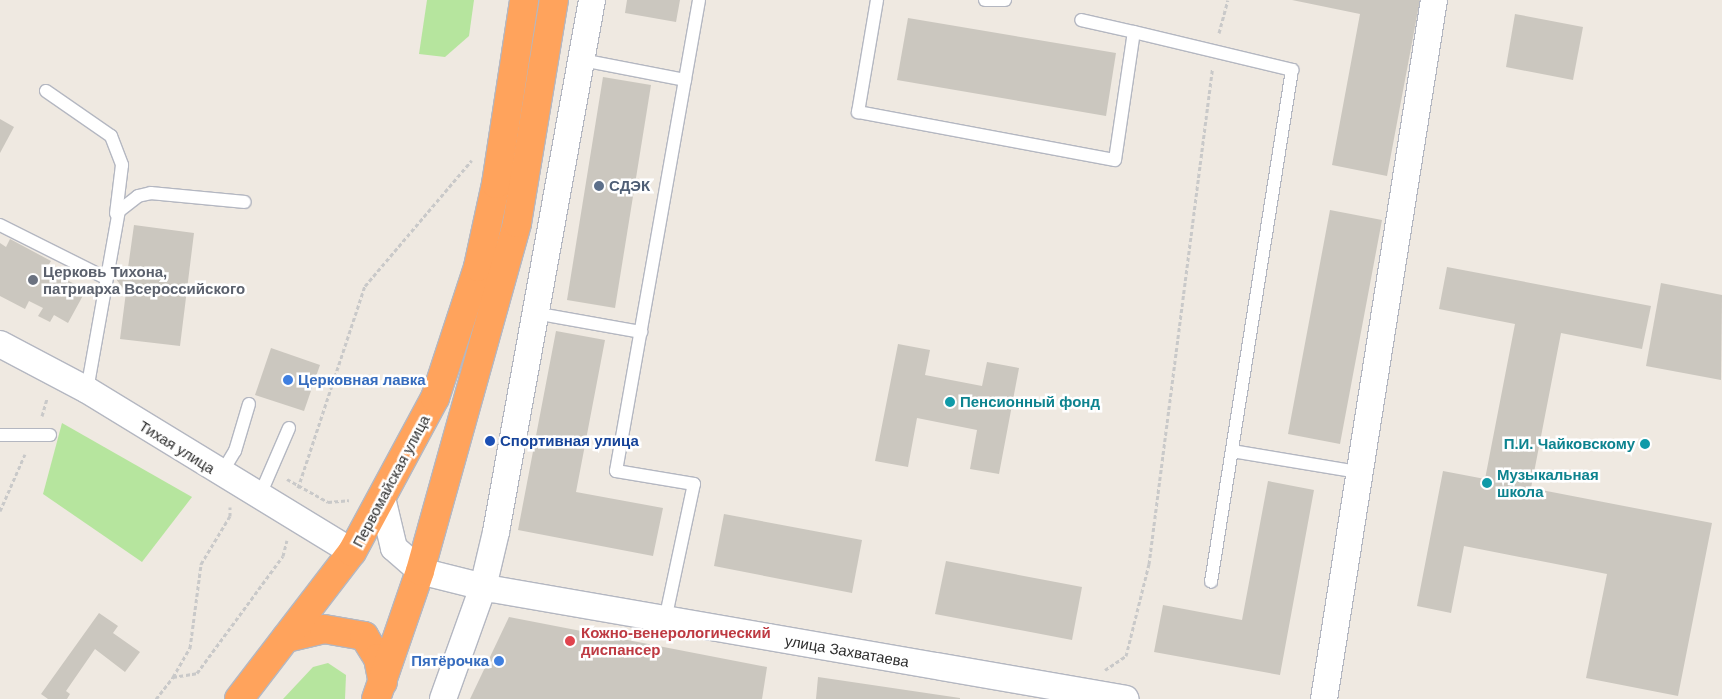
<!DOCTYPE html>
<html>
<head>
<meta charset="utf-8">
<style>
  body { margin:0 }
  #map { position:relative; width:1722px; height:699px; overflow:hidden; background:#efe9e1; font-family:Helvetica,sans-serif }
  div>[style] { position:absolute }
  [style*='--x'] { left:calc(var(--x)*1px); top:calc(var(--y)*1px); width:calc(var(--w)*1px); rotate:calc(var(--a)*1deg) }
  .green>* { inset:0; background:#b6e59e }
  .building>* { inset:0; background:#cbc7bf }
  .path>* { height:3px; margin-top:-1.5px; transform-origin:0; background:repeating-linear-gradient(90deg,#c9c9c9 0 4px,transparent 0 6.5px) }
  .roads { filter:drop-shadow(1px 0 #b4b7c1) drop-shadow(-1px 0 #b4b7c1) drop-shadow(0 1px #b4b7c1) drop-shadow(0 -1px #b4b7c1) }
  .lane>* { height:12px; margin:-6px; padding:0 6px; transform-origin:6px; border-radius:6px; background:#fff }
  .street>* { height:26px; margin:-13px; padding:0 13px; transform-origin:13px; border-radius:13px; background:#fff }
  .highway>* { height:28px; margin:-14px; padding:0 14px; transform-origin:14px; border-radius:14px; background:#ffa35c }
  .dots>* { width:14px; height:14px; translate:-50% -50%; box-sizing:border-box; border:2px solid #fff; border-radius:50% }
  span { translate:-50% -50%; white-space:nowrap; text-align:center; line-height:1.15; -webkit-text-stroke:5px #fff; paint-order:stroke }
  .service-label { font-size:15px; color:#4e5e75; font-weight:700 }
  .left { translate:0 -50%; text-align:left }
  .worship-label { font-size:15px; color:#5b616d; font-weight:700 }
  .shop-label { font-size:15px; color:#366cbe; font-weight:700 }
  .right { translate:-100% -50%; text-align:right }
  .culture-label { font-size:15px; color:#0d838f; font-weight:700 }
  .transit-label { font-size:15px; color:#164399; font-weight:700 }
  .street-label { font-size:15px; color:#2e2e2e }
  .health-label { font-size:15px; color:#be3a42; font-weight:700 }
</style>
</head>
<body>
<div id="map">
  <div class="green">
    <div style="clip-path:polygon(427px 0,474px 0,469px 36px,445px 57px,419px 54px)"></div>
    <div style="clip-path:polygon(62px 423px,192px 497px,142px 562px,43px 494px)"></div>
    <div style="clip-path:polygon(328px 663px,346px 675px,345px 699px,283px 699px,313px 667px)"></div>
  </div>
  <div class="building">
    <div style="clip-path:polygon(627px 0,680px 0,676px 22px,625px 13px)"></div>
    <div style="clip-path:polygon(1292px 0,1420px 0,1387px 176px,1332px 165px,1360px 14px)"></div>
    <div style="clip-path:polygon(1515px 14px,1583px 27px,1573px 80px,1506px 67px)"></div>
    <div style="clip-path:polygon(908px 18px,1116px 53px,1106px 116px,897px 80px)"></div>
    <div style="clip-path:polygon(603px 77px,651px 85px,615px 308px,567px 300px)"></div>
    <div style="clip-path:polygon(0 119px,14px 127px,0 153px)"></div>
    <div style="clip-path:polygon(1330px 210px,1382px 220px,1340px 444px,1288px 434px)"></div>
    <div style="clip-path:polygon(134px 225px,194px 233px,180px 346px,120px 339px,126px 292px,116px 279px,128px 268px)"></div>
    <div style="clip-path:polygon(10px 239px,51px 261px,46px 269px,86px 290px,68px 323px,54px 315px,50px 322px,38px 316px,43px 308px,29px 301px,25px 309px,0 296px,0 243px,6px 247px)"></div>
    <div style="clip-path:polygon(1447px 267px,1651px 306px,1642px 349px,1561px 333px,1531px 488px,1712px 523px,1678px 696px,1586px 678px,1607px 574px,1464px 546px,1451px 613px,1417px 606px,1443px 471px,1485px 479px,1515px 324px,1439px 309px)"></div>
    <div style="clip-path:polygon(1661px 283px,1722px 295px,1721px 380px,1646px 366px)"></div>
    <div style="clip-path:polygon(556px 331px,605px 340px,576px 492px,663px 508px,653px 556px,518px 530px)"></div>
    <div style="clip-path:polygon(898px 344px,930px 350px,925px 375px,982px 386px,987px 362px,1019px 368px,999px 474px,970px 469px,977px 430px,917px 418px,908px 467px,875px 461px)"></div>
    <div style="clip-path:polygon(271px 348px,320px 365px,304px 411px,255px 395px)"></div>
    <div style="clip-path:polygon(1268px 481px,1314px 490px,1280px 675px,1154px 652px,1163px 605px,1242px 620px)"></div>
    <div style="clip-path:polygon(724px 514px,862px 540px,852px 593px,714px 566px)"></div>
    <div style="clip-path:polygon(946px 561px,1082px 587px,1072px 640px,935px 614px)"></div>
    <div style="clip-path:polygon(99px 613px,118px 626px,113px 633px,140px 652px,125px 672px,95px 649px,66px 691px,70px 694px,67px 699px,48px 699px,41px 694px)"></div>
    <div style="clip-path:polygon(509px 617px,767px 667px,762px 699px,470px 699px)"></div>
    <div style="clip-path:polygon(818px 677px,960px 698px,960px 699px,816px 699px)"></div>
  </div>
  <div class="path">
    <div style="--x:1219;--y:33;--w:34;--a:-75"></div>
    <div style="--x:42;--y:416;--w:18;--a:-74"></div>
    <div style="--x:287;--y:479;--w:47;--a:29.3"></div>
    <div style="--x:328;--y:502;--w:21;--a:-5"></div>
    <div style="--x:298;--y:488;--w:213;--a:-71.7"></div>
    <div style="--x:365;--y:286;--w:165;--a:-49.7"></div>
    <div style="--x:0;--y:511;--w:62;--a:-66.3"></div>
    <div style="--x:1105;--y:670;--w:25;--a:-34"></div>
    <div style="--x:1126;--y:656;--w:95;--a:-76"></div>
    <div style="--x:1149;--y:564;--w:499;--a:-82.7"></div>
    <div style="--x:173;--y:677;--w:34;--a:-60"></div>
    <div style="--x:190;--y:648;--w:85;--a:-82.5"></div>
    <div style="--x:201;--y:564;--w:56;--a:-58.9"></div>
    <div style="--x:230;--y:516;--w:9;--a:-90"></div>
    <div style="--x:156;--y:699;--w:28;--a:-52"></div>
    <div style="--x:173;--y:677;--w:24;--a:-9"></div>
    <div style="--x:197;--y:673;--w:145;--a:-53.7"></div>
    <div style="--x:283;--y:556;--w:16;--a:-76"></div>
  </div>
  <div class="roads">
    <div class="lane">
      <div style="--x:877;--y:0;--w:114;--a:99.6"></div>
      <div style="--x:858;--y:112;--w:261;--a:10.6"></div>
      <div style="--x:1115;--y:160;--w:129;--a:-81.6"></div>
      <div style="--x:1134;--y:32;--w:54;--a:-167.2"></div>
      <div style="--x:985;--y:0;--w:20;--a:0"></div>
      <div style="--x:1134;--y:32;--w:163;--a:13.5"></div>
      <div style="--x:1292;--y:70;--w:518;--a:98.99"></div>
      <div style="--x:582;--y:60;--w:105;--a:11"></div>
      <div style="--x:46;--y:91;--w:79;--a:34.7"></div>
      <div style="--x:111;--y:136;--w:31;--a:69"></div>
      <div style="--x:122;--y:165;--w:49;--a:97"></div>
      <div style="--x:0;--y:225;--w:119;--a:26.6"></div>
      <div style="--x:534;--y:313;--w:109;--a:10.1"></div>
      <div style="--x:87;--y:390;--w:182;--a:-79.9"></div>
      <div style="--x:119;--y:211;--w:24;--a:-38"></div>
      <div style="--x:138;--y:196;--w:13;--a:-13"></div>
      <div style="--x:151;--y:193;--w:94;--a:5.5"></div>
      <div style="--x:0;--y:435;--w:50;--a:0"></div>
      <div style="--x:1232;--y:451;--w:127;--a:9.5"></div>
      <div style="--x:221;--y:474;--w:27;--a:-59"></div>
      <div style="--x:235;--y:451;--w:49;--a:-73.4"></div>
      <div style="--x:260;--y:495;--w:73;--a:-66.6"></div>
      <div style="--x:665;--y:620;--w:139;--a:-78"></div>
      <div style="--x:694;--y:484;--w:79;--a:-170.5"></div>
      <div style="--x:616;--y:471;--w:478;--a:-80"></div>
    </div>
    <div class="street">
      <div style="--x:0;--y:344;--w:98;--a:27.9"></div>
      <div style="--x:87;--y:390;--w:311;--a:31.4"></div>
      <div style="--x:383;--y:502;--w:47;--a:76.6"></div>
      <div style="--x:394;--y:548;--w:35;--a:41"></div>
      <div style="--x:420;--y:571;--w:74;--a:14"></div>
      <div style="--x:492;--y:589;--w:643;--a:9.84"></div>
      <div style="--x:443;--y:699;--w:119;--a:-70.3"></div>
      <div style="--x:483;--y:587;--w:57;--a:-76.7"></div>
      <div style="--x:496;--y:532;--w:541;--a:-79.77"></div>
      <div style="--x:1324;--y:699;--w:708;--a:-81.06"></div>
    </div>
    <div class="highway">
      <div style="--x:286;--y:638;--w:39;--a:-13"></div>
      <div style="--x:324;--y:629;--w:41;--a:9.9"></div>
      <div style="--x:364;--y:636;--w:26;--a:58"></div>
      <div style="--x:378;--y:658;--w:25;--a:79"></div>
      <div style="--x:239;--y:699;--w:185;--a:-52.5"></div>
      <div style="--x:352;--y:552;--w:175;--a:-61.7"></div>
      <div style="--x:435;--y:398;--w:138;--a:-71.8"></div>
      <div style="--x:478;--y:267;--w:85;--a:-77.8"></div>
      <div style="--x:496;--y:184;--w:186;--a:-81.3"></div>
      <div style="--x:376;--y:699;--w:135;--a:-71"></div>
      <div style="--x:420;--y:571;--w:361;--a:-74.4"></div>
      <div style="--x:517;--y:223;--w:226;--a:-80.6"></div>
    </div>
  </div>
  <div class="dots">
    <div style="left:599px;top:186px;background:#5c6f8a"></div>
    <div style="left:33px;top:280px;background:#6b7280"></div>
    <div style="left:288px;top:380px;background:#3f7fe0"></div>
    <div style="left:950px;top:402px;background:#0f9aa8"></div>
    <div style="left:490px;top:441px;background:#1a4fb4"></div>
    <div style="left:1645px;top:444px;background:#0f9aa8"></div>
    <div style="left:1487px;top:483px;background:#0f9aa8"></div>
    <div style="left:570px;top:641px;background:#e0444e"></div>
    <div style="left:499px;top:661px;background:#3f7fe0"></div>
  </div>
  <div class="service-label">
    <span class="left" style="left:609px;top:186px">СДЭК</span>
  </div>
  <div class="worship-label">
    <span class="left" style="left:43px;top:280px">Церковь Тихона,<br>патриарха Всероссийского</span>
  </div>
  <div class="shop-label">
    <span class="left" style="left:298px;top:380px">Церковная лавка</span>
    <span class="right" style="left:489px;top:661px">Пятёрочка</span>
  </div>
  <div class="culture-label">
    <span class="left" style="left:960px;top:402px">Пенсионный фонд</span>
    <span class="right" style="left:1635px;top:444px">П.И. Чайковскому</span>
    <span class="left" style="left:1497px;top:483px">Музыкальная<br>школа</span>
  </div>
  <div class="transit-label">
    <span class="left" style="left:500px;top:441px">Спортивная улица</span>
  </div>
  <div class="street-label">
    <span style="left:177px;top:447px;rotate:32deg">Тихая улица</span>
    <span style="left:391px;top:481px;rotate:-62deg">Первомайская улица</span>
    <span style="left:847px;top:651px;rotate:10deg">улица Захватаева</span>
  </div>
  <div class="health-label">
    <span class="left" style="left:581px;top:641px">Кожно-венерологический<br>диспансер</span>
  </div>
</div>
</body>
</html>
